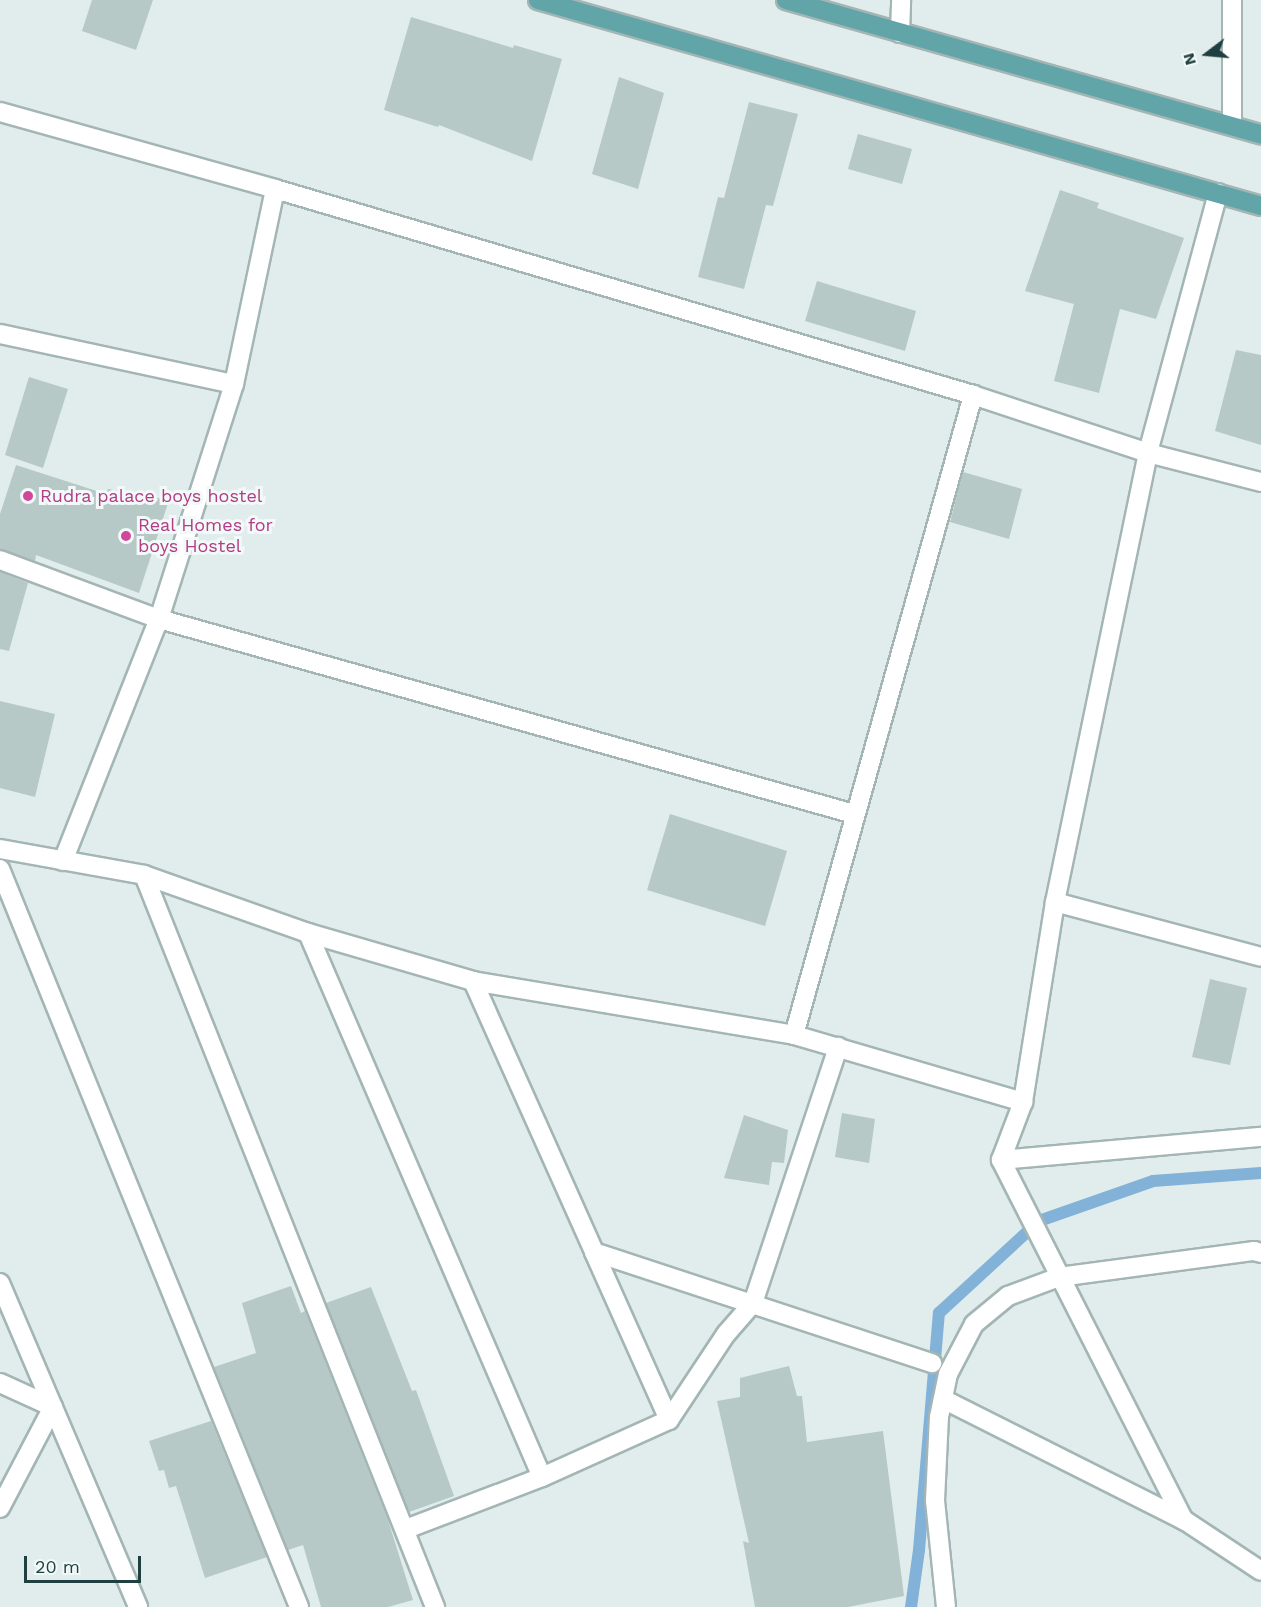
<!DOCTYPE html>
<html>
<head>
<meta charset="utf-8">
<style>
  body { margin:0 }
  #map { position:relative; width:1261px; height:1607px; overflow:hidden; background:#e1edec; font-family:"Work Sans",sans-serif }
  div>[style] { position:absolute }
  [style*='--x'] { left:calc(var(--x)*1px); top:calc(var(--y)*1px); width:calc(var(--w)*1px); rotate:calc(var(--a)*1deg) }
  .stream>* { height:12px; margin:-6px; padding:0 6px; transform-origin:6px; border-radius:6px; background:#83b2d8 }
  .building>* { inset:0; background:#b6c9c6 }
  .roads { filter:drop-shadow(2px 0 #a3b5b5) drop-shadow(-2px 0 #a3b5b5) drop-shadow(0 2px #a3b5b5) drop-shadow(0 -2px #a3b5b5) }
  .minor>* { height:18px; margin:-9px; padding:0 9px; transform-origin:9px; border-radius:9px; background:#fff }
  .major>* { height:18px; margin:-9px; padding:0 9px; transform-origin:9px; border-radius:9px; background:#61a5a8 }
  .dots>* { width:16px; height:16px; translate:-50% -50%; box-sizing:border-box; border:3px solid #f2f9f8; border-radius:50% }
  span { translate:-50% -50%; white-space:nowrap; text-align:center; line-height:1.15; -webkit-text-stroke:6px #f2f9f8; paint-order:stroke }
  .hotel-label { font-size:18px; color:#b23c85 }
  .left { translate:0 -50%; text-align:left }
  .north { position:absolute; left:1177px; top:24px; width:60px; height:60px; -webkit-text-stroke:4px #f2f9f8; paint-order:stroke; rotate:254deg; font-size:16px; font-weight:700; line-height:24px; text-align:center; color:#1f3f40 }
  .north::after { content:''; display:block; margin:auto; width:21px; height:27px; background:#1f3f40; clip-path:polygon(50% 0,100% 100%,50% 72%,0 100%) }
  .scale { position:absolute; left:24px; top:1556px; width:117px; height:27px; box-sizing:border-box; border:3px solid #1f3f40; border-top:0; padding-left:8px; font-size:18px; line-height:21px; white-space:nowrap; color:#1f3f40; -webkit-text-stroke:4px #f2f9f8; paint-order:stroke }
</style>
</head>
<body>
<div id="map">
  <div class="stream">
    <div style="--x:911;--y:1607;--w:58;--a:-82"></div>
    <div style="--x:919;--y:1550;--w:238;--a:-85.2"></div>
    <div style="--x:939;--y:1313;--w:136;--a:-42.6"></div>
    <div style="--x:1039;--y:1221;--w:121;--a:-19.3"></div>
    <div style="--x:1153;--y:1181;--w:108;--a:-4.2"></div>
  </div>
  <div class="building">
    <div style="clip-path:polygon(92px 0,153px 0,136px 50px,82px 31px)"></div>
    <div style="clip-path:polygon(411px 17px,513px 48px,514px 45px,562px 59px,532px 161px,439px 125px,438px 127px,384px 110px)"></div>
    <div style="clip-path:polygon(619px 77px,664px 93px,638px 189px,592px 174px)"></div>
    <div style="clip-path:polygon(749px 102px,798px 114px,773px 206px,766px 205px,744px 289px,698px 277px,718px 197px,724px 198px)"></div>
    <div style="clip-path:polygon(858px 134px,912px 149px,902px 184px,848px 169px)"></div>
    <div style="clip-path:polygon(1060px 190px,1099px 203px,1097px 208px,1184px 238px,1156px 319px,1120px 309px,1099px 393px,1054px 381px,1074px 304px,1025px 291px)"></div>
    <div style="clip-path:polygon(817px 281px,916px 311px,905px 351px,805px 321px)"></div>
    <div style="clip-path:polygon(1236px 350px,1261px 355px,1261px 445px,1215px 431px)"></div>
    <div style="clip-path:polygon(29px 377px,68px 389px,43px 468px,5px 455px)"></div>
    <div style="clip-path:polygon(16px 465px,106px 494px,108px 489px,169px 500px,139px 593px,36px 555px,35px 561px,0 549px,0 514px)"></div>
    <div style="clip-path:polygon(963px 472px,1022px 489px,1009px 539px,950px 522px)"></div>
    <div style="clip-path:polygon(0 572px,28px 583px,9px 651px,0 649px)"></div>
    <div style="clip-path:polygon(0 701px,55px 714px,35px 797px,0 788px)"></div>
    <div style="clip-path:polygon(670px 814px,787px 851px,765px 926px,647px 890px)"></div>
    <div style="clip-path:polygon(1210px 979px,1247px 988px,1230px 1065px,1192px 1057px)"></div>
    <div style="clip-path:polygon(842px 1113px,875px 1119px,869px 1163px,835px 1157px)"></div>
    <div style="clip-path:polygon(744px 1115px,788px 1130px,784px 1163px,772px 1162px,769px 1185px,724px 1178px)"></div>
    <div style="clip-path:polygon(291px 1286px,301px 1313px,305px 1311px,388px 1520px,413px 1600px,388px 1607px,321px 1607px,303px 1545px,288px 1550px,214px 1367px,256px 1353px,242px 1303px)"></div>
    <div style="clip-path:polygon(371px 1287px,412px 1391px,416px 1390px,454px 1496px,409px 1512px,326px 1303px)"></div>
    <div style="clip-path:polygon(789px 1366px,797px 1396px,802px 1396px,807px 1442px,883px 1431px,904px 1596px,848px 1607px,755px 1607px,743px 1541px,749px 1543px,717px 1401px,740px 1397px,740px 1378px)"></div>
    <div style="clip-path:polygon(211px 1421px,267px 1557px,205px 1578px,176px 1486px,169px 1488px,164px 1470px,159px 1471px,149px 1441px)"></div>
  </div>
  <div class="roads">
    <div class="minor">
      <div style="--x:1232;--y:0;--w:125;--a:90"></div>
      <div style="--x:900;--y:33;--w:33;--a:-88"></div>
      <div style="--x:0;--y:112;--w:286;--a:15.6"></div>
      <div style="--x:275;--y:189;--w:728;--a:16.44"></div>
      <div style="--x:973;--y:395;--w:184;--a:18.3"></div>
      <div style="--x:1148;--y:453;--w:117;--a:14.4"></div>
      <div style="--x:1218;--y:193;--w:269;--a:105.1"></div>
      <div style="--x:1148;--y:453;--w:459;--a:101.7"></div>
      <div style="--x:1055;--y:902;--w:203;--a:99.1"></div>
      <div style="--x:1023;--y:1102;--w:62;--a:110.8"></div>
      <div style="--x:1001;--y:1160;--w:404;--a:63.1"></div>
      <div style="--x:1184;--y:1520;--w:92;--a:33.5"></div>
      <div style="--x:0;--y:334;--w:239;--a:12.1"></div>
      <div style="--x:0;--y:560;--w:170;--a:20.4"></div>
      <div style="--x:159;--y:619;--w:722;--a:15.67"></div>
      <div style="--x:0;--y:849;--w:146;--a:10.2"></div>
      <div style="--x:144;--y:875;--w:174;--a:19.5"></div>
      <div style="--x:308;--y:933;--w:172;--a:16.2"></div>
      <div style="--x:473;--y:981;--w:326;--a:9.5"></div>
      <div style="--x:794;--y:1035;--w:239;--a:16.3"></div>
      <div style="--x:63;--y:861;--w:260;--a:-68.4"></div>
      <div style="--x:159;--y:619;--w:247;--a:-72.3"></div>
      <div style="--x:234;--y:384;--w:199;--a:-78.1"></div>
      <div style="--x:0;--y:869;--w:796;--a:67.94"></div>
      <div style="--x:144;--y:875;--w:788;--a:68.32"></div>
      <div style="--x:1055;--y:902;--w:213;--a:14.9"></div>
      <div style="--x:308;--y:933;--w:592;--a:66.73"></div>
      <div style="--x:473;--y:981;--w:297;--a:65.9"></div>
      <div style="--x:594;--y:1252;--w:356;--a:18.2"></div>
      <div style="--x:794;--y:1035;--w:665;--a:-74.37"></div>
      <div style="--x:1001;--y:1160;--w:261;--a:-5.1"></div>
      <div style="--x:594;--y:1252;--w:184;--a:65.9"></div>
      <div style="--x:0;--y:1283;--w:352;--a:66.9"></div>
      <div style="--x:0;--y:1383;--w:58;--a:24.4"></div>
      <div style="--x:53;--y:1407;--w:114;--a:117.7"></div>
      <div style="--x:943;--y:1399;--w:270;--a:26.7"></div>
      <div style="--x:406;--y:1529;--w:146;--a:-20.9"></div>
      <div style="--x:542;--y:1477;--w:139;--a:-24.2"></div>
      <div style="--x:669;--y:1420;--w:103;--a:-56.5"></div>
      <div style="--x:726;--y:1334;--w:41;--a:-48.9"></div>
      <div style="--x:753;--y:1303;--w:270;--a:-71.6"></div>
      <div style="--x:946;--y:1607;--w:107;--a:-95.9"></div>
      <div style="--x:935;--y:1501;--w:84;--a:-87.3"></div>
      <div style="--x:939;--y:1417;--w:44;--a:-78.2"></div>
      <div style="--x:948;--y:1374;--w:56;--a:-62.5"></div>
      <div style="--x:974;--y:1324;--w:44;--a:-39.5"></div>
      <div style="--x:1008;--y:1296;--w:54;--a:-20.4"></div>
      <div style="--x:1059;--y:1277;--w:197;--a:-7.6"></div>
      <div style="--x:1254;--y:1251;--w:7;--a:16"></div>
    </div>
    <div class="major">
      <div style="--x:538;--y:0;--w:752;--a:15.9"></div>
      <div style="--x:786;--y:0;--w:494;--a:15.8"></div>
    </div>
  </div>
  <div class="dots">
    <div style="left:28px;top:496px;background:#d1479c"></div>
    <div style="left:126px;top:536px;background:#d1479c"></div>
  </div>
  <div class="hotel-label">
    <span class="left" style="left:40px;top:496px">Rudra palace boys hostel</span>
    <span class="left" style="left:138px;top:536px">Real Homes for<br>boys Hostel</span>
  </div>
  <div class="north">N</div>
  <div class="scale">20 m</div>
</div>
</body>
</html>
